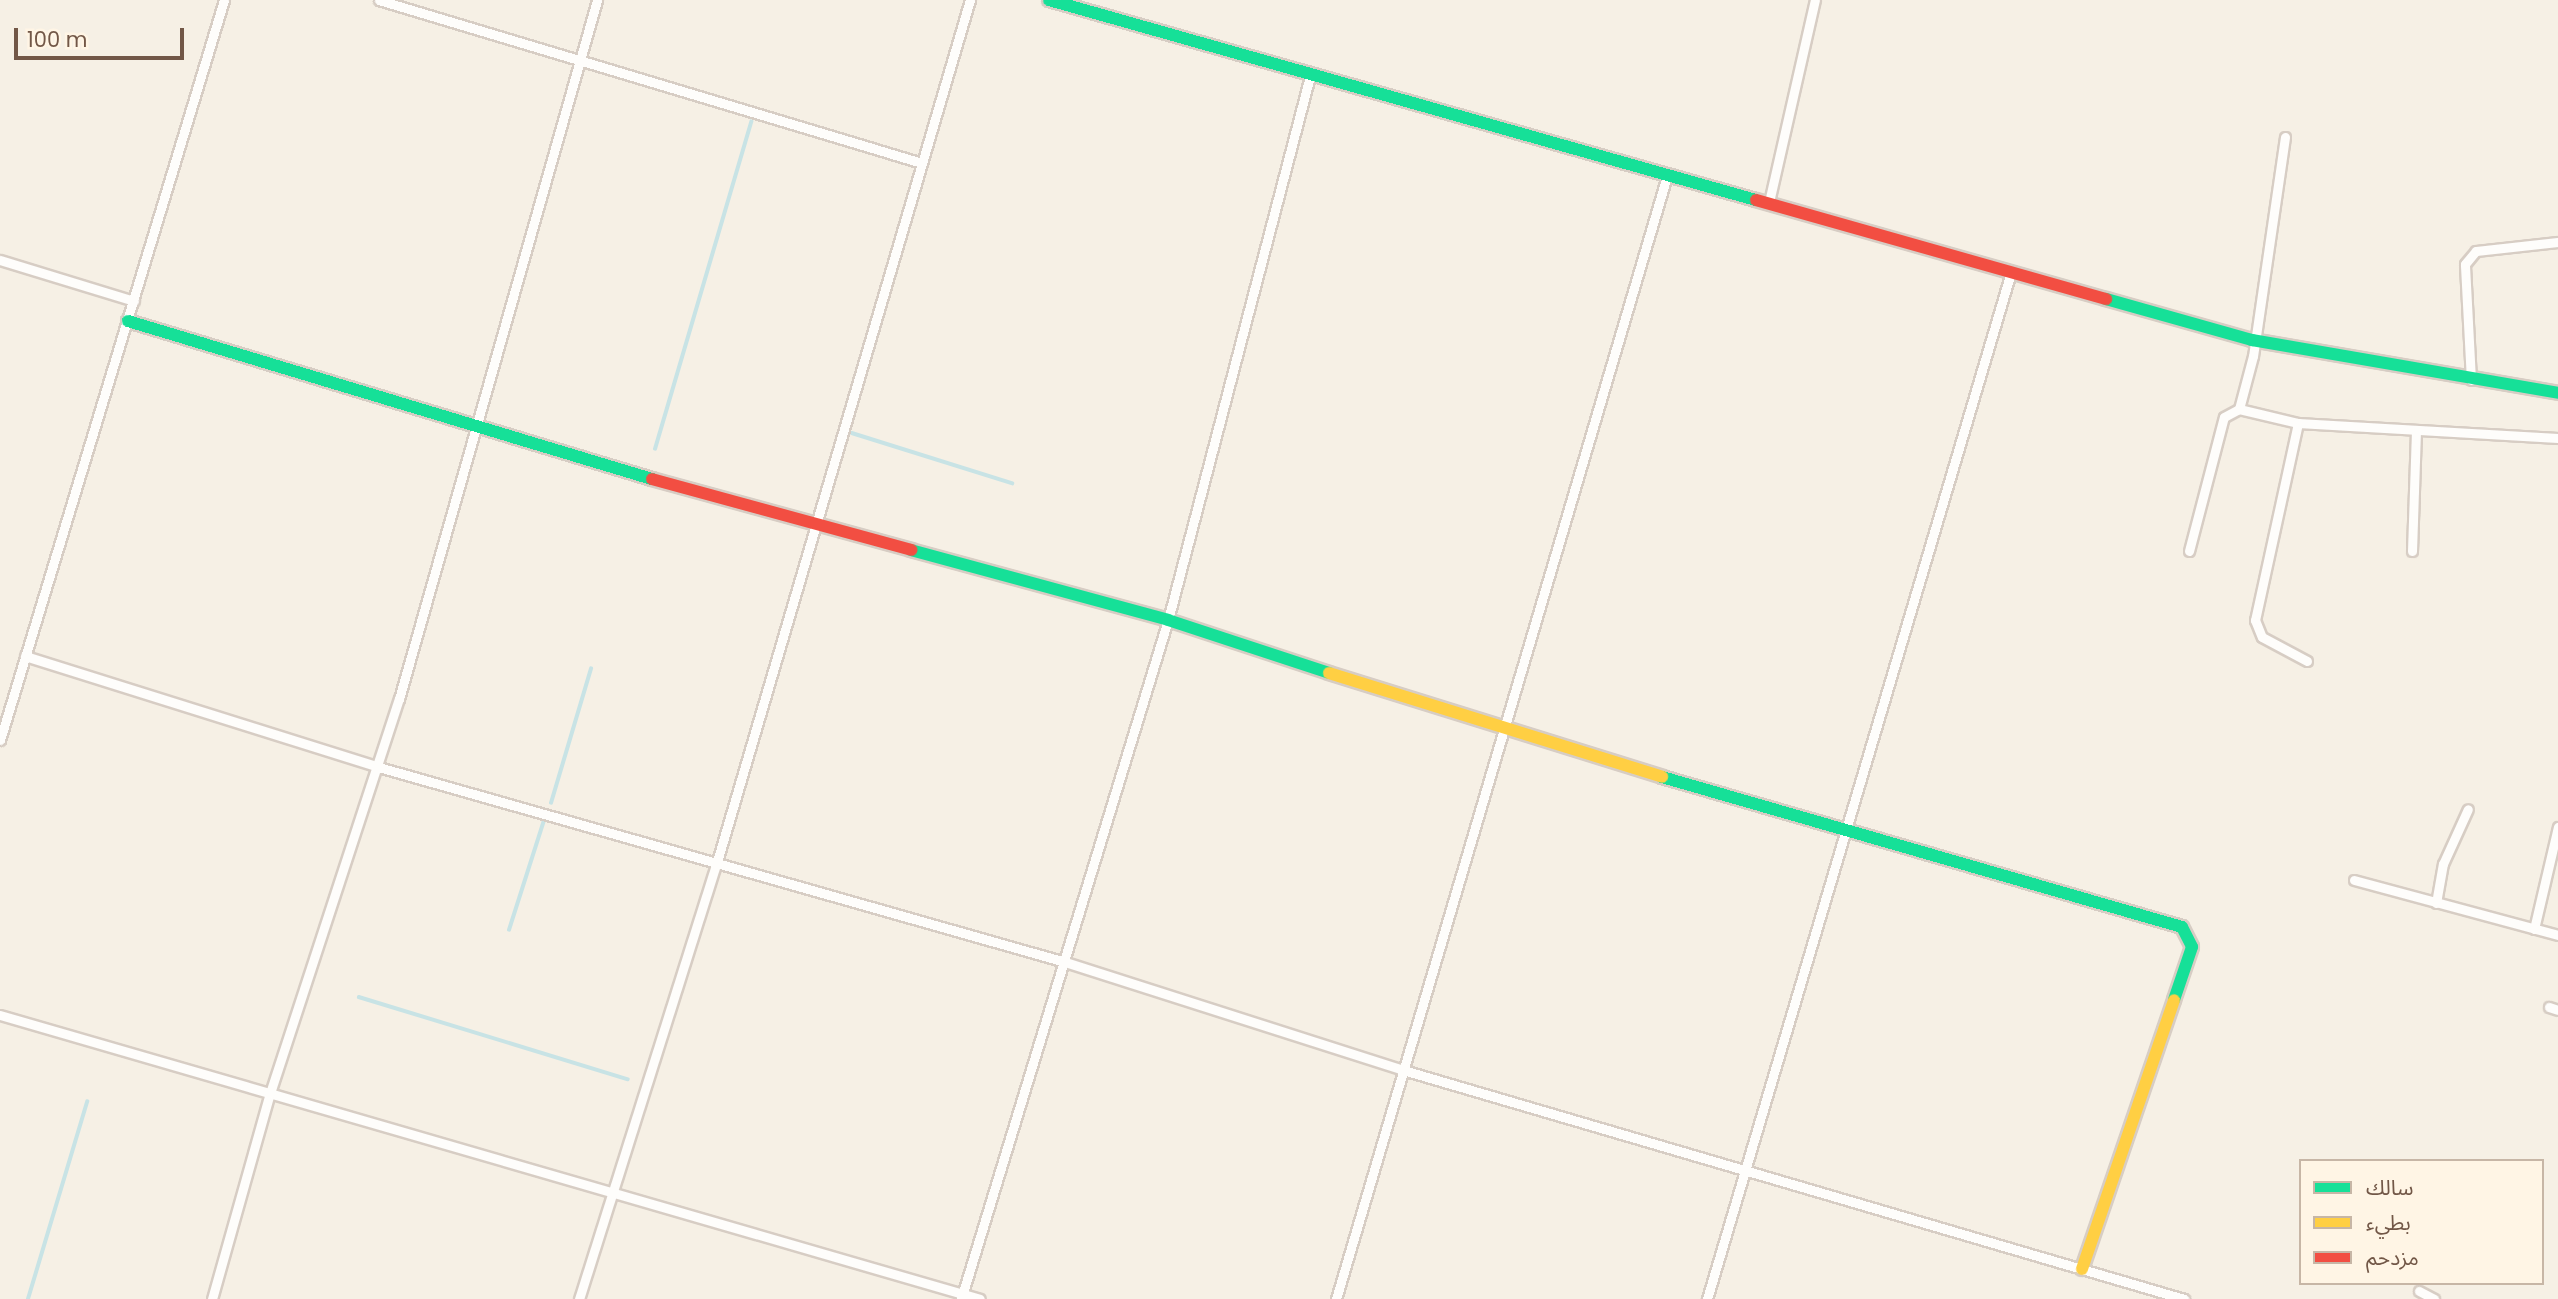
<!DOCTYPE html>
<html>
<head>
<meta charset="utf-8">
<style>
  body { margin:0 }
  #map { position:relative; width:2558px; height:1299px; overflow:hidden; background:#f6f0e5; font-family:Poppins,"Noto Sans Arabic",sans-serif }
  div>[style] { position:absolute }
  [style*='--x'] { left:calc(var(--x)*1px); top:calc(var(--y)*1px); width:calc(var(--w)*1px); rotate:calc(var(--a)*1deg) }
  .stream>* { height:3.5px; margin:-1.75px; padding:0 1.75px; transform-origin:1.75px; border-radius:1.75px; background:#c8e3e5 }
  .roads { filter:drop-shadow(2px 0 #d7cdc4) drop-shadow(-2px 0 #d7cdc4) drop-shadow(0 2px #d7cdc4) drop-shadow(0 -2px #d7cdc4) }
  .street>* { height:9px; margin:-4.5px; padding:0 4.5px; transform-origin:4.5px; border-radius:4.5px; background:#fefdfb }
  .fast>* { height:12px; margin:-6px; padding:0 6px; transform-origin:6px; border-radius:6px; background:#16e098 }
  .slow>* { height:12px; margin:-6px; padding:0 6px; transform-origin:6px; border-radius:6px; background:#ffcf43 }
  .jam>* { height:12px; margin:-6px; padding:0 6px; transform-origin:6px; border-radius:6px; background:#f24e42 }
  span { translate:-50% -50%; white-space:nowrap; text-align:center; line-height:1.15; -webkit-text-stroke:6px #fff5e5; paint-order:stroke }
  .legend { position:absolute; left:2299px; top:1159px; width:245px; height:126px; box-sizing:border-box; background:#fff5e5; border:2px solid #c7b6a6; margin:0; padding:9px 12px; list-style:none; font-size:21px; color:#725747 }
  .legend li { display:flex; align-items:center; gap:14px; height:35px }
  .legend b { width:35px; border:2px solid #c7b6a6 }
  .scale { position:absolute; left:14px; top:28px; width:170px; height:32px; box-sizing:border-box; border:4px solid #725747; border-top:0; padding-left:9px; font-size:21px; line-height:24px; white-space:nowrap; color:#725747; -webkit-text-stroke:5px #fff5e5; paint-order:stroke }
</style>
</head>
<body>
<div id="map">
  <div class="stream">
    <div style="--x:852;--y:433;--w:168;--a:17.4"></div>
    <div style="--x:655;--y:449;--w:341;--a:-73.6"></div>
    <div style="--x:551;--y:803;--w:140;--a:-73.4"></div>
    <div style="--x:509;--y:930;--w:115;--a:-72.3"></div>
    <div style="--x:359;--y:997;--w:281;--a:17"></div>
    <div style="--x:28;--y:1299;--w:206;--a:-73.3"></div>
  </div>
  <div class="roads">
    <div class="street">
      <div style="--x:379;--y:0;--w:567;--a:16.71"></div>
      <div style="--x:2285;--y:137;--w:221;--a:98.3"></div>
      <div style="--x:2253;--y:356;--w:55;--a:104.8"></div>
      <div style="--x:2239;--y:409;--w:61;--a:13.3"></div>
      <div style="--x:2298;--y:423;--w:260;--a:3.3"></div>
      <div style="--x:1769;--y:202;--w:207;--a:-77.2"></div>
      <div style="--x:0;--y:260;--w:140;--a:17"></div>
      <div style="--x:2471;--y:380;--w:116;--a:-93"></div>
      <div style="--x:2465;--y:264;--w:17;--a:-50"></div>
      <div style="--x:2476;--y:251;--w:82;--a:-6.3"></div>
      <div style="--x:2298;--y:423;--w:202;--a:102.3"></div>
      <div style="--x:2255;--y:620;--w:18;--a:68"></div>
      <div style="--x:2262;--y:637;--w:51;--a:28.1"></div>
      <div style="--x:2189;--y:551;--w:138;--a:-75.4"></div>
      <div style="--x:2224;--y:417;--w:17;--a:-28"></div>
      <div style="--x:2412;--y:551;--w:121;--a:-88.1"></div>
      <div style="--x:25;--y:656;--w:367;--a:17.4"></div>
      <div style="--x:375;--y:766;--w:714;--a:15.85"></div>
      <div style="--x:1062;--y:961;--w:358;--a:17.7"></div>
      <div style="--x:1403;--y:1070;--w:814;--a:16.34"></div>
      <div style="--x:0;--y:740;--w:773;--a:-73.16"></div>
      <div style="--x:2354;--y:880;--w:211;--a:15.1"></div>
      <div style="--x:2436;--y:903;--w:40;--a:-80"></div>
      <div style="--x:2443;--y:864;--w:60;--a:-65.6"></div>
      <div style="--x:2534;--y:929;--w:105;--a:-76.8"></div>
      <div style="--x:2549;--y:1007;--w:9;--a:18"></div>
      <div style="--x:0;--y:1015;--w:1020;--a:16.16"></div>
      <div style="--x:2419;--y:1291;--w:17;--a:28"></div>
      <div style="--x:212;--y:1299;--w:214;--a:-74.3"></div>
      <div style="--x:270;--y:1093;--w:415;--a:-71.9"></div>
      <div style="--x:399;--y:699;--w:727;--a:-74.18"></div>
      <div style="--x:579;--y:1299;--w:455;--a:-72.5"></div>
      <div style="--x:716;--y:865;--w:902;--a:-73.64"></div>
      <div style="--x:961;--y:1299;--w:710;--a:-73.05"></div>
      <div style="--x:1168;--y:620;--w:562;--a:-75.37"></div>
      <div style="--x:1336;--y:1299;--w:1168;--a:-73.58"></div>
      <div style="--x:1707;--y:1299;--w:1071;--a:-73.51"></div>
    </div>
    <div class="fast">
      <div style="--x:1049;--y:0;--w:735;--a:15.8"></div>
      <div style="--x:2106;--y:299;--w:152;--a:15.7"></div>
      <div style="--x:2252;--y:340;--w:311;--a:9.8"></div>
      <div style="--x:128;--y:321;--w:547;--a:16.78"></div>
      <div style="--x:911;--y:550;--w:266;--a:15.2"></div>
      <div style="--x:1168;--y:620;--w:169;--a:18.2"></div>
      <div style="--x:1662;--y:777;--w:541;--a:16.09"></div>
      <div style="--x:2182;--y:927;--w:22;--a:63"></div>
      <div style="--x:2192;--y:947;--w:56;--a:108.8"></div>
    </div>
    <div class="slow">
      <div style="--x:1329;--y:673;--w:349;--a:17.3"></div>
      <div style="--x:2082;--y:1269;--w:284;--a:-71.1"></div>
    </div>
    <div class="jam">
      <div style="--x:1756;--y:200;--w:364;--a:15.8"></div>
      <div style="--x:652;--y:479;--w:269;--a:15.3"></div>
    </div>
  </div>
  <ul class="legend">
  <li><b style="height:9px;background:#16e098"></b>سالك</li>
  <li><b style="height:9px;background:#ffcf43"></b>بطيء</li>
  <li><b style="height:9px;background:#f24e42"></b>مزدحم</li>
  </ul>
  <div class="scale">100 m</div>
</div>
</body>
</html>
